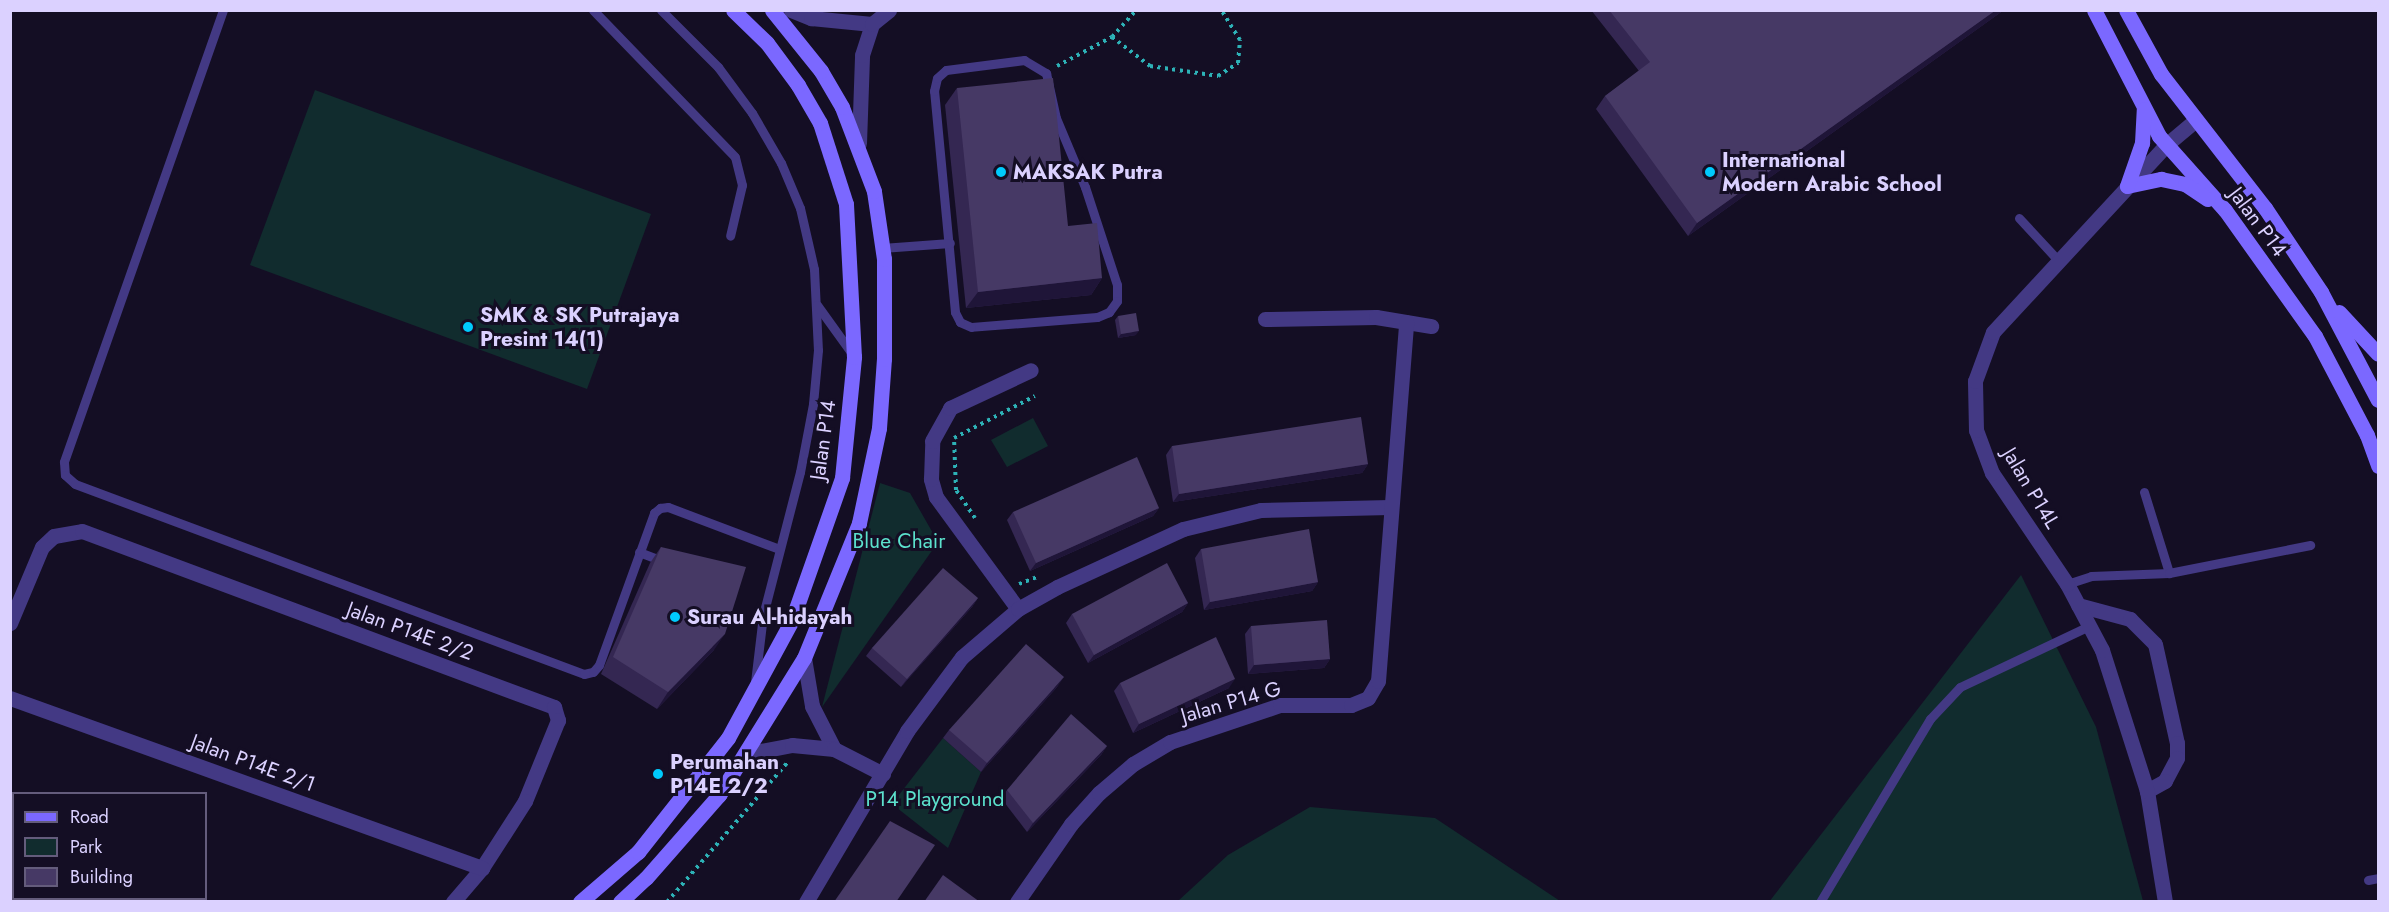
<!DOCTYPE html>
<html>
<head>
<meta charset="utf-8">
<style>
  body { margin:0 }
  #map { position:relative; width:2389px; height:912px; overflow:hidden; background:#140e24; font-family:Jost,sans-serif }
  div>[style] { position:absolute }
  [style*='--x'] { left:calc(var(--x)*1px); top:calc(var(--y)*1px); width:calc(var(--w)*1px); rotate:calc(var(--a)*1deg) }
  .green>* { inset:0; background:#112c2e }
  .path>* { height:4px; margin-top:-2px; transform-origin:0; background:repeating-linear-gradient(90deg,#2db2b7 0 3px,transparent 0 7.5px) }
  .lane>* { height:9px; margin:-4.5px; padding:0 4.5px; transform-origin:4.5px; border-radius:4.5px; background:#433984 }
  .street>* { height:15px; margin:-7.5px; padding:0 7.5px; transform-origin:7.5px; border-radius:7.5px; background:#433984 }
  .secondary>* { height:15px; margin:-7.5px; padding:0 7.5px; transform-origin:7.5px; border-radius:7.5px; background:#7b68ff }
  .wall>* { inset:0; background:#342752 }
  .shaded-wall>* { inset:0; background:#1f1538 }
  .building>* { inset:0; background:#463965 }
  .dots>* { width:16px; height:16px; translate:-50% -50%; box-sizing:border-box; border:3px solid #140e24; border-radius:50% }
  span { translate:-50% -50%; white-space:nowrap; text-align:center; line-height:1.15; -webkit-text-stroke:6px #140e24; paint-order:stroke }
  .poi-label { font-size:21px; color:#dbd1ff; font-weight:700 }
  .left { translate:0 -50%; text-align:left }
  .street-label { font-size:21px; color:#dbd1ff }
  .park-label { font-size:21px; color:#5ce1cd }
  .frame { position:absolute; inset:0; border:12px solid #dbd1ff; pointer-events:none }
  .legend { position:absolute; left:12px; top:792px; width:195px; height:108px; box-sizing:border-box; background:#140e24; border:2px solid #645c7c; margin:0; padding:8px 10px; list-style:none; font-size:18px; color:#dbd1ff }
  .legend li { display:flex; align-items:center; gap:12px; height:30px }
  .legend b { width:30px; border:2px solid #645c7c }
</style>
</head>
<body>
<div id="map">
  <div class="green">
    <div style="clip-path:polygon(315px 90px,651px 214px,587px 389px,250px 265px)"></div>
    <div style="clip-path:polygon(1033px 418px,1048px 446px,1007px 467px,991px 440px)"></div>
    <div style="clip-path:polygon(880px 483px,910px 493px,938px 542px,822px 707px)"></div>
    <div style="clip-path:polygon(2021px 575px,2096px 727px,2143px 901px,1769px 902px)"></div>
    <div style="clip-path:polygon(943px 738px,981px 772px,948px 848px,892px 804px)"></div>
    <div style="clip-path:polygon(1310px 807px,1435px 818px,1560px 901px,1178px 901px,1228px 855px)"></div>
  </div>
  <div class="path">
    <div style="--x:1112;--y:37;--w:48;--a:37.3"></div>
    <div style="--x:1150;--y:66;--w:69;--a:8.4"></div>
    <div style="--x:1218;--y:76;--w:24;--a:-33"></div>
    <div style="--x:1238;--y:63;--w:23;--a:-85"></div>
    <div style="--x:1240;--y:40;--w:36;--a:-122"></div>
    <div style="--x:1057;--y:66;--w:62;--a:-27.8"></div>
    <div style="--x:1112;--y:37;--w:36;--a:-48"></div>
    <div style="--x:975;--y:518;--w:34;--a:-124"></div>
    <div style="--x:956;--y:490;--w:52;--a:-92.2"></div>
    <div style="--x:954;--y:438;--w:91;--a:-27.4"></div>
    <div style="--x:1019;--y:584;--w:19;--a:-21"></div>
    <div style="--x:667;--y:902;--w:184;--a:-49.2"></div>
  </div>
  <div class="lane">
    <div style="--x:223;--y:10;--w:479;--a:109.4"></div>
    <div style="--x:64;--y:462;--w:13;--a:86"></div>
    <div style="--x:65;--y:475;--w:13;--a:42"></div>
    <div style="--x:75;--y:484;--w:543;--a:20.47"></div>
    <div style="--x:584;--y:674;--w:9;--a:-13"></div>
    <div style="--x:593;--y:672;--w:9;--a:-49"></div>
    <div style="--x:599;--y:665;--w:162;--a:-70.1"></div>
    <div style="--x:654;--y:513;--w:8;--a:-40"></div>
    <div style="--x:660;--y:508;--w:8;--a:-7"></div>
    <div style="--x:668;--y:507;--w:119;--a:20.7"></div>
    <div style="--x:593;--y:10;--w:204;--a:46"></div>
    <div style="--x:735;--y:157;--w:29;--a:76"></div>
    <div style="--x:742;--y:185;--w:52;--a:103.2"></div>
    <div style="--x:661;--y:10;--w:81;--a:45"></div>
    <div style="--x:718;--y:67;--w:57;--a:53.5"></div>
    <div style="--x:752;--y:113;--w:58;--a:59.9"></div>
    <div style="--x:781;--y:163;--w:49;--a:67.1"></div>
    <div style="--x:800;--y:208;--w:63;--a:77.1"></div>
    <div style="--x:814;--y:269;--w:81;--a:87.2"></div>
    <div style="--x:818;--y:350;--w:54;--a:95.3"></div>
    <div style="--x:813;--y:404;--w:69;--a:100.8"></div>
    <div style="--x:800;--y:472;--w:148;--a:104.5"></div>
    <div style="--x:763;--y:615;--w:67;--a:96.8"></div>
    <div style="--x:1024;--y:60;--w:26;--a:31"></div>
    <div style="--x:1046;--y:73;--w:46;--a:77.5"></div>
    <div style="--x:1056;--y:118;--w:75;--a:67.2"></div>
    <div style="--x:1085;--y:187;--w:103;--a:71.9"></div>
    <div style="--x:1117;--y:285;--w:16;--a:90"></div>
    <div style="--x:1117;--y:301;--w:14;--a:126"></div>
    <div style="--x:1109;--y:312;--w:13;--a:157"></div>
    <div style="--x:1097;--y:317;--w:126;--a:175.5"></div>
    <div style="--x:971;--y:327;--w:12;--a:-156"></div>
    <div style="--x:960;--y:322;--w:11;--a:-117"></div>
    <div style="--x:955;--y:312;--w:222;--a:-95.4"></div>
    <div style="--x:934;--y:91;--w:13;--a:-77"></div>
    <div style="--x:937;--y:78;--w:12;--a:-42"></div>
    <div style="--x:946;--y:70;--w:79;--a:-7.3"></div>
    <div style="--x:2019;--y:218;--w:56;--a:47.2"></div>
    <div style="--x:882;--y:248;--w:68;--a:-4.2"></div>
    <div style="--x:817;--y:305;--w:62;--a:54.2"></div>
    <div style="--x:2144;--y:492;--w:85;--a:72.8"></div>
    <div style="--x:639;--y:552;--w:28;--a:21"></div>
    <div style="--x:2067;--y:584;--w:25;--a:-18"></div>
    <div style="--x:2091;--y:576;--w:78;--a:-2.2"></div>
    <div style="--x:2169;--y:573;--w:144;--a:-11.2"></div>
    <div style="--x:2368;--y:880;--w:10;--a:-11"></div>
    <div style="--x:1820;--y:902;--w:214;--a:-59"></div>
    <div style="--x:1930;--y:719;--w:44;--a:-46.8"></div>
    <div style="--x:1960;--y:687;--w:143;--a:-25.3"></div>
  </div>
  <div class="street">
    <div style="--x:791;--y:10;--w:22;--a:22"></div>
    <div style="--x:811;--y:18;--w:61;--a:5.6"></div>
    <div style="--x:859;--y:143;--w:88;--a:-88"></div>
    <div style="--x:862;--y:55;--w:33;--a:-72"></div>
    <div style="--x:872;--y:24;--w:22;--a:-39"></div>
    <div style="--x:1265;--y:319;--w:111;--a:-1"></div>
    <div style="--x:1376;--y:317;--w:56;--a:9.3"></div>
    <div style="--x:2078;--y:605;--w:54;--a:15.1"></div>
    <div style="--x:2130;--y:619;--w:35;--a:45"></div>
    <div style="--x:2155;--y:644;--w:101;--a:77.5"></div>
    <div style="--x:2177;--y:743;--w:15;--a:90"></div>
    <div style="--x:2177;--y:758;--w:26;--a:118"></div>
    <div style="--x:2165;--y:781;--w:21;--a:151"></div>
    <div style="--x:1018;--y:609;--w:139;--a:-126.2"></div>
    <div style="--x:936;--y:497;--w:19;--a:-106"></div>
    <div style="--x:931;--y:479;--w:38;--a:-88"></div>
    <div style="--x:932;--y:441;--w:38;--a:-61"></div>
    <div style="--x:950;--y:408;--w:89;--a:-25.1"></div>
    <div style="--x:10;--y:623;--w:82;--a:-67.2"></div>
    <div style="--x:42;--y:547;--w:16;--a:-43"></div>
    <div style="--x:54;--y:536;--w:28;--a:-10"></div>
    <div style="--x:82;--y:531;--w:504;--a:20.45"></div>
    <div style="--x:554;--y:707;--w:14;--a:73"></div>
    <div style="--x:558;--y:720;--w:87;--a:112.2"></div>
    <div style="--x:525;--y:801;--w:80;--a:122.7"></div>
    <div style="--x:482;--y:868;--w:45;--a:130.5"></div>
    <div style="--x:804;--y:658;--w:49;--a:80.5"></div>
    <div style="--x:812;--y:706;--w:48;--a:62.9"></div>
    <div style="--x:10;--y:698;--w:502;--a:19.81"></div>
    <div style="--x:745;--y:754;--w:48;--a:-10.8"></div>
    <div style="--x:792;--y:745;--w:42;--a:5.4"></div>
    <div style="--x:834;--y:749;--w:55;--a:27"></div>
    <div style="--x:10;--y:890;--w:4;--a:14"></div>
    <div style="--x:34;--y:898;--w:10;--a:24"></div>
    <div style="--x:806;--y:902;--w:199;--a:-59.4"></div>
    <div style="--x:907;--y:731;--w:92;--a:-53.4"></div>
    <div style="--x:962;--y:657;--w:74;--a:-40.6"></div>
    <div style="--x:1018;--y:609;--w:45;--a:-29.4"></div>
    <div style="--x:1057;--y:587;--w:139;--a:-24.7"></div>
    <div style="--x:1183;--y:529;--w:80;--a:-13.7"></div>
    <div style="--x:1261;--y:510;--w:129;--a:-1.3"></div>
    <div style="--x:1017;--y:902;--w:95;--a:-55.3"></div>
    <div style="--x:1071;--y:824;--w:42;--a:-47.9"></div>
    <div style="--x:1099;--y:793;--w:45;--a:-40.5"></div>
    <div style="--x:1133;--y:764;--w:43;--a:-30.7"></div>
    <div style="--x:1170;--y:742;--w:116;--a:-18.6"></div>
    <div style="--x:1280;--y:705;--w:71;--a:0"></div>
    <div style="--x:1351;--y:705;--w:18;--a:-22"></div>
    <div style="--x:1368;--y:698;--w:20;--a:-60"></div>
    <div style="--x:1378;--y:681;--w:360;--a:-85.5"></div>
    <div style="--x:2165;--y:902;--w:112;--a:-99.2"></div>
    <div style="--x:2147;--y:791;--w:148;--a:-107.7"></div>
    <div style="--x:2102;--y:650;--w:75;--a:-117.9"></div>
    <div style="--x:2067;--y:584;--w:134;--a:-124"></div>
    <div style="--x:1992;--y:473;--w:46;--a:-110.4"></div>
    <div style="--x:1976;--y:430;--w:49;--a:-91.2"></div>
    <div style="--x:1975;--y:381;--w:52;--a:-69.8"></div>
    <div style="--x:1993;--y:332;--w:255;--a:-47.2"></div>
    <div style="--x:2166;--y:145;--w:38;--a:-40"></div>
  </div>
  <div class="secondary">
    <div style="--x:2094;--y:10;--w:142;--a:62.7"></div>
    <div style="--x:2159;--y:136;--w:99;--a:48.3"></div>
    <div style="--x:2225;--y:210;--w:155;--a:54.5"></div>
    <div style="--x:2315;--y:336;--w:112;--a:62.3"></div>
    <div style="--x:2367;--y:435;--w:33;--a:70"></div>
    <div style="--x:2126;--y:10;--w:73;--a:61.3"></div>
    <div style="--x:2161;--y:74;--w:170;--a:52.2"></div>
    <div style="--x:2265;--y:208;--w:101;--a:56.3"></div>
    <div style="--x:2321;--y:292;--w:122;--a:62.2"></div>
    <div style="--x:2127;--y:186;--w:35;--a:-12"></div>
    <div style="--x:2161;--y:179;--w:25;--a:12"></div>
    <div style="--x:2185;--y:184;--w:27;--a:34"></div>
    <div style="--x:2127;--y:186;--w:46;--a:-70.8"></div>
    <div style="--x:2142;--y:143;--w:34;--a:-87"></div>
    <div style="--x:2339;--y:312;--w:57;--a:47.1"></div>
    <div style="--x:580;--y:902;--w:77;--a:-40.8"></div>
    <div style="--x:638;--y:852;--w:145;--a:-51.7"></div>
    <div style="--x:728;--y:738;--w:134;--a:-61.5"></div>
    <div style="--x:792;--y:620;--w:151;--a:-70.6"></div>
    <div style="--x:842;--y:478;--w:122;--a:-84.3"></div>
    <div style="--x:854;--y:357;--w:153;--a:-93"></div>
    <div style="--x:846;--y:204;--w:85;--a:-107.8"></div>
    <div style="--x:820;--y:123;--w:44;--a:-120.1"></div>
    <div style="--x:798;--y:85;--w:52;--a:-126.4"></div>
    <div style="--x:767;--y:43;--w:47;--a:-135.9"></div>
    <div style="--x:620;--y:902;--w:35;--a:-43"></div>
    <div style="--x:646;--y:878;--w:111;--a:-48.7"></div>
    <div style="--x:719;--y:795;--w:161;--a:-58.2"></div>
    <div style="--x:804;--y:658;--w:146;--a:-67.8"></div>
    <div style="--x:859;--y:523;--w:97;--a:-78.1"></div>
    <div style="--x:879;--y:428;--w:69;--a:-85.9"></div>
    <div style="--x:884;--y:359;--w:100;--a:-90"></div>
    <div style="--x:884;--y:259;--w:69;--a:-98.4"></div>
    <div style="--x:874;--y:191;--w:90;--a:-110.9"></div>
    <div style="--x:842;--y:107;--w:42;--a:-120.3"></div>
    <div style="--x:821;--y:71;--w:78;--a:-128.8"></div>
  </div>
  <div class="wall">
    <div style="clip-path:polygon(1591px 10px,2004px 10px,1688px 236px,1596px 109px,1605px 96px,1639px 71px)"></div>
    <div style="clip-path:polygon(957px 88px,1068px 226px,1102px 278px,1091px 295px,966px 308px,945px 105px)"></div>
    <div style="clip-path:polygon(1118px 316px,1136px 335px,1118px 338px,1115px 320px)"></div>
    <div style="clip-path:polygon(1172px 446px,1368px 464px,1362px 473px,1173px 502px,1166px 455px)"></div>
    <div style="clip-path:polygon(1159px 508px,1153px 516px,1030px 571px,1007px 520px,1013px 512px)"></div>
    <div style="clip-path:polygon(661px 547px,714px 650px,657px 709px,601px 674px,650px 563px)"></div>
    <div style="clip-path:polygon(1201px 549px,1318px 582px,1312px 591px,1204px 610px,1195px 558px)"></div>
    <div style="clip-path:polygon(978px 598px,972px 607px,901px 687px,866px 656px,872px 648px)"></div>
    <div style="clip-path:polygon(1188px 603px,1182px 612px,1088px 663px,1066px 623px,1072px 614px)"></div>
    <div style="clip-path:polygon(1251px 626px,1330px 659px,1324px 668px,1248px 674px,1245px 634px)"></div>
    <div style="clip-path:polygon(1120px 683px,1229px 688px,1133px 733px,1114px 691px)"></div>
    <div style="clip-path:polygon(1058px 686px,981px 772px,943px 738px,949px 730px)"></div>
    <div style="clip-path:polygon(1107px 746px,1101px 755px,1027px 832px,1001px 798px,1007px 790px)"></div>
  </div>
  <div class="shaded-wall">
    <div style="clip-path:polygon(1996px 10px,2004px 10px,1688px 236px,1697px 223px)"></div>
    <div style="clip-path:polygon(1102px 278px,1091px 295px,966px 308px,978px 292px)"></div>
    <div style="clip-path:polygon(1139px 331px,1136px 335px,1118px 338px,1121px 334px)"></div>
    <div style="clip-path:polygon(1368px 464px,1362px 473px,1173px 502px,1179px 494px)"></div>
    <div style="clip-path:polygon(1159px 508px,1153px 516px,1030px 571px,1036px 563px)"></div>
    <div style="clip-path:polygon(1318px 582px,1312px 591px,1204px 610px,1210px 602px)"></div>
    <div style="clip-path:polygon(978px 598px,972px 607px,901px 687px,907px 679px)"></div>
    <div style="clip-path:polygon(1188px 603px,1182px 612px,1088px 663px,1094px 655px)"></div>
    <div style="clip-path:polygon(725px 634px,714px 650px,657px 709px,668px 692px)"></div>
    <div style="clip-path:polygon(1330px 659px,1324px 668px,1248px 674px,1254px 665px)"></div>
    <div style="clip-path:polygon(1064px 677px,1058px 686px,981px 772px,987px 763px)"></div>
    <div style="clip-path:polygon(1235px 679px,1229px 688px,1133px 733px,1139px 724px)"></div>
    <div style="clip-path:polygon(1107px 746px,1101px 755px,1027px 832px,1033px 823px)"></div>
  </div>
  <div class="building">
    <div style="clip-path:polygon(1609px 10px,1996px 10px,1697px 223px,1605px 96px,1650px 62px)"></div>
    <div style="clip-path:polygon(1053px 78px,1068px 226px,1097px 223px,1102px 278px,978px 292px,957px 88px)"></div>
    <div style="clip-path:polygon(1136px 313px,1139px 331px,1121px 334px,1118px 316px)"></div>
    <div style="clip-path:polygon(1361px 417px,1368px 464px,1179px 494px,1172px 446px)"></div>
    <div style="clip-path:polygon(1137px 457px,1159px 508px,1036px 563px,1013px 512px)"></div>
    <div style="clip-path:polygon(1309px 529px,1318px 582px,1210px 602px,1201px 549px)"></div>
    <div style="clip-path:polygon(661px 547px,746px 567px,725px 634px,668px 692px,613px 657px)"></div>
    <div style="clip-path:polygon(1167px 563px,1188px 603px,1094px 655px,1072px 614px)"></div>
    <div style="clip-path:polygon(943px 568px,978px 598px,907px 679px,872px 648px)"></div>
    <div style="clip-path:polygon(1327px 620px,1330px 659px,1254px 665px,1251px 626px)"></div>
    <div style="clip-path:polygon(1216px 637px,1235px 679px,1139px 724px,1120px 683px)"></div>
    <div style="clip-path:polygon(1026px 644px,1064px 677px,987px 763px,949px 730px)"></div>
    <div style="clip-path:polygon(1071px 714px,1107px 746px,1033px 823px,1007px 790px)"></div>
    <div style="clip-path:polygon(890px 821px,935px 845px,896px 902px,834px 902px)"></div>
    <div style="clip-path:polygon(943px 875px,980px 902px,924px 902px)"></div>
  </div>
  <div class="dots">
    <div style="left:1001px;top:172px;background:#00cafc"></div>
    <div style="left:1710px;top:172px;background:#00cafc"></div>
    <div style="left:468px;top:327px;background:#00cafc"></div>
    <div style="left:675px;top:617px;background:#00cafc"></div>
    <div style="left:658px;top:774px;background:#00cafc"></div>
  </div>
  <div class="poi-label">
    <span class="left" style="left:1722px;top:172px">International<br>Modern Arabic School</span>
    <span class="left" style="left:1013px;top:172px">MAKSAK Putra</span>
    <span class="left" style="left:480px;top:327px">SMK &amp; SK Putrajaya<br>Presint 14(1)</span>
    <span class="left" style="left:687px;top:617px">Surau Al-hidayah</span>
    <span class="left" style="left:670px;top:774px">Perumahan<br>P14E 2/2</span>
  </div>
  <div class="street-label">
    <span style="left:2258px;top:222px;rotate:53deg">Jalan P14</span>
    <span style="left:823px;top:440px;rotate:-82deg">Jalan P14</span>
    <span style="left:2031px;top:488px;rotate:59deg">Jalan P14L</span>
    <span style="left:410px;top:631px;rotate:20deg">Jalan P14E 2/2</span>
    <span style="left:1231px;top:702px;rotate:-16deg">Jalan P14 G</span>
    <span style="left:253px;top:763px;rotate:20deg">Jalan P14E 2/1</span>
  </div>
  <div class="park-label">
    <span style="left:899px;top:541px">Blue Chair</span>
    <span style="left:935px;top:799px">P14 Playground</span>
  </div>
  <div class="frame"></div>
  <ul class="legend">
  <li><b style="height:8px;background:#7b68ff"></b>Road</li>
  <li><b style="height:16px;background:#112c2e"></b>Park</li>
  <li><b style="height:16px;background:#463965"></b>Building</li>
  </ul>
</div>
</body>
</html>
